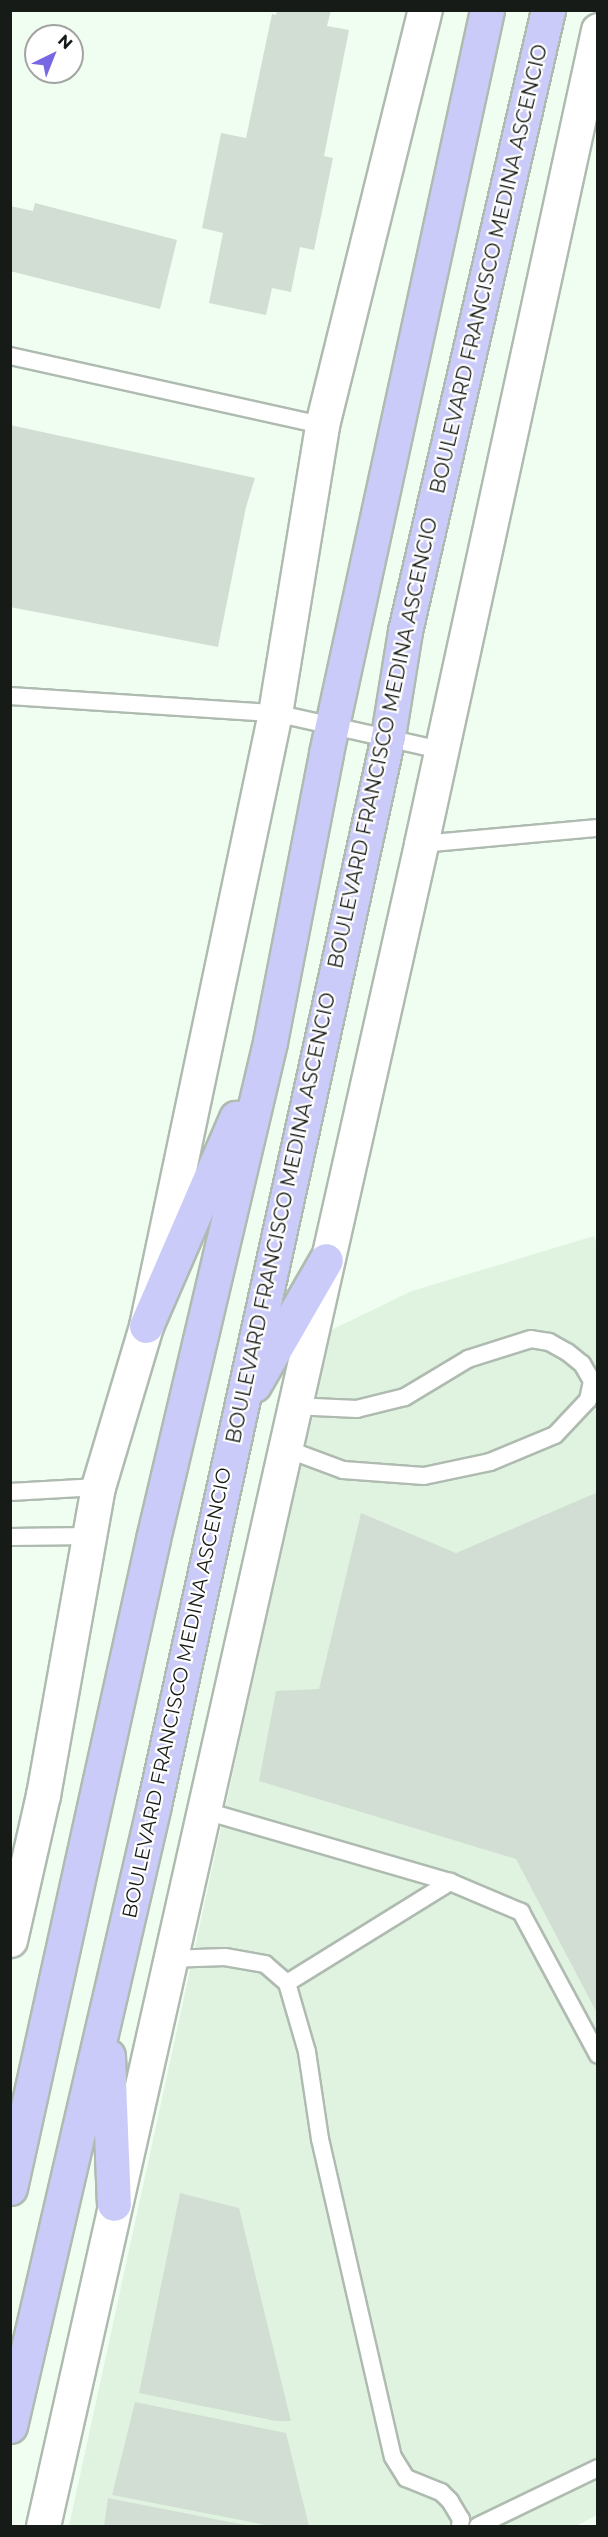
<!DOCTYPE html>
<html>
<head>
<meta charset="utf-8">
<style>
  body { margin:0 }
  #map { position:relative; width:608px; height:2537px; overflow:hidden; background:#f0fdf1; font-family:Montserrat,sans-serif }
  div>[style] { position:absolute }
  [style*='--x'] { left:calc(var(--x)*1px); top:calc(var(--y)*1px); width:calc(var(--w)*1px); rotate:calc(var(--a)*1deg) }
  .built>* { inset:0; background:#e0f3e1 }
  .building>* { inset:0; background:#d2ded3 }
  .roads { filter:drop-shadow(2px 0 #afbbb0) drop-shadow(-2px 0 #afbbb0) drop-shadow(0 2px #afbbb0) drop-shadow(0 -2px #afbbb0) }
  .lane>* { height:16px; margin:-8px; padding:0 8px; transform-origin:8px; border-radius:8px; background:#fff }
  .secondary>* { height:33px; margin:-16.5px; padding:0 16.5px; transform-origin:16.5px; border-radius:16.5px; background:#fff }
  .highway>* { height:33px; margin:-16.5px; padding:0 16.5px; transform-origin:16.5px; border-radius:16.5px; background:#cbcbfa }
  span { translate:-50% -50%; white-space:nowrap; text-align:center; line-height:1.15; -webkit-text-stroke:4.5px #fff; paint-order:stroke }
  .street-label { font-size:20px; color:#171b17 }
  .frame { position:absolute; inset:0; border:12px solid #171b17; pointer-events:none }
  .north { position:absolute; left:24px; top:24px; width:60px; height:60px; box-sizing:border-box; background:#fff; border:2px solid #a2a4a2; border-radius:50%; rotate:43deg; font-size:16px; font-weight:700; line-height:24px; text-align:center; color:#171b17 }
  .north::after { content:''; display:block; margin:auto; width:21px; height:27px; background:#7767e2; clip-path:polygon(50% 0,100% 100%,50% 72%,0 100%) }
</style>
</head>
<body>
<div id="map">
  <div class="built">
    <div style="clip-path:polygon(594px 1236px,598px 1249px,597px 2515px,576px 2526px,69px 2526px,329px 1331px,412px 1291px)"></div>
  </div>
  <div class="building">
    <div style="clip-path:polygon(277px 10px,331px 10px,327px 26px,349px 30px,324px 156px,333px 158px,314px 250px,300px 247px,291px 292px,272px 288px,266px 315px,209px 303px,223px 233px,202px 228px,221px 133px,246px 138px,272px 14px,276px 15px)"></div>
    <div style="clip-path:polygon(35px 203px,177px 240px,160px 309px,10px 271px,10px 206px,33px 211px)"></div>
    <div style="clip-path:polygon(10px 425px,255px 478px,246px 507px,218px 647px,10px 607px)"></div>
    <div style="clip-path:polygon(598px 1492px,598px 2015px,516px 1859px,259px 1781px,276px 1691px,319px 1689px,361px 1513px,456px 1553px)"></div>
    <div style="clip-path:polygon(180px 2193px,239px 2208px,291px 2421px,276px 2421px,139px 2393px)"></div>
    <div style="clip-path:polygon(135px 2402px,286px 2433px,309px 2526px,271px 2526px,112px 2495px)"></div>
    <div style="clip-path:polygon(108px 2498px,245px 2525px,245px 2526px,104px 2526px)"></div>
  </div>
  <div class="roads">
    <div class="lane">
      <div style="--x:10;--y:356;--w:320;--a:12.5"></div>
      <div style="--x:10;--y:696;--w:266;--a:3.7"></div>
      <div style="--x:275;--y:713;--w:169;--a:12.6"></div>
      <div style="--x:421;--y:844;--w:178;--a:-5.2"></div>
      <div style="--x:284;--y:1448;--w:63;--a:20.4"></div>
      <div style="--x:343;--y:1470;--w:81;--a:4.2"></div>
      <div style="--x:424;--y:1476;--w:67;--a:-12"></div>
      <div style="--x:490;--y:1462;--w:70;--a:-22.6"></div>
      <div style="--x:555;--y:1435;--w:48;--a:-46.7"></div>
      <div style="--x:588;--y:1400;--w:19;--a:-78"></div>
      <div style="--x:592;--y:1381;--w:20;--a:-120"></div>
      <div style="--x:582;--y:1364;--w:19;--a:-141"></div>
      <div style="--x:567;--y:1352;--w:21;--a:-151"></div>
      <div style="--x:549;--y:1342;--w:18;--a:-171"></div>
      <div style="--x:531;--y:1339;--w:66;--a:162.4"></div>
      <div style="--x:468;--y:1359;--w:74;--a:148.9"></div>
      <div style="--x:405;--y:1397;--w:49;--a:166"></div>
      <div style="--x:357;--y:1409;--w:64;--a:-177.3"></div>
      <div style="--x:10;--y:1492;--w:88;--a:-3.3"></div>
      <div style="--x:10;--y:1537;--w:80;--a:-0.7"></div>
      <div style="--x:202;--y:1810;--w:258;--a:16.2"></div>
      <div style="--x:450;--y:1882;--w:77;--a:22.9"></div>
      <div style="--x:521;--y:1912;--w:162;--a:61.7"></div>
      <div style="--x:168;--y:1959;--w:57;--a:-2"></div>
      <div style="--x:225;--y:1957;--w:41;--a:9.9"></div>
      <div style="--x:265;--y:1964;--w:29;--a:41"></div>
      <div style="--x:287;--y:1983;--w:72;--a:73.8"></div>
      <div style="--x:307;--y:2052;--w:88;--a:81.5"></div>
      <div style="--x:320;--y:2139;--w:326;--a:77.1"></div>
      <div style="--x:393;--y:2457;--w:25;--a:58"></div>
      <div style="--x:406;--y:2478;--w:38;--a:22"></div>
      <div style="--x:441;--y:2492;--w:13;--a:45"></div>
      <div style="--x:450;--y:2501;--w:21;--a:59"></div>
      <div style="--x:461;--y:2519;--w:7;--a:98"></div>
      <div style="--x:287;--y:1983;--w:192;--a:-31.8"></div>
      <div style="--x:478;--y:2526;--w:133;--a:-25.8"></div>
    </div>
    <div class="secondary">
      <div style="--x:10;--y:1940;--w:149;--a:-77.2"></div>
      <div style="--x:43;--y:1795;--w:313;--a:-79.9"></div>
      <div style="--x:98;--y:1487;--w:168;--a:-73.4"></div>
      <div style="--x:146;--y:1326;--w:626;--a:-78.12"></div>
      <div style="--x:275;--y:713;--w:292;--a:-80.7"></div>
      <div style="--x:322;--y:425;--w:428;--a:-76.1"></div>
      <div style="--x:43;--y:2526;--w:1724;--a:-77.33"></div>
      <div style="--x:421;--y:844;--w:833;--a:-77.73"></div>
    </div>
    <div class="highway">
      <div style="--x:146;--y:1326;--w:227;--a:-66.6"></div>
      <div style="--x:254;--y:1385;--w:144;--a:-60.1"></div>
      <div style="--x:108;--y:2056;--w:148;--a:87.7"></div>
      <div style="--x:10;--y:2188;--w:665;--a:-77.57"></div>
      <div style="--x:153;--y:1539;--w:511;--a:-76.75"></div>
      <div style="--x:270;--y:1042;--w:294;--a:-79"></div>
      <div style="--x:326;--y:753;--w:760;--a:-77.77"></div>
      <div style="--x:10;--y:2426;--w:637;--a:-76.94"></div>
      <div style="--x:154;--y:1805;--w:1094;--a:-77.65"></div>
      <div style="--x:388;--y:736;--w:106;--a:-80.8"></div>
      <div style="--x:405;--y:631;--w:637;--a:-77.03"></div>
    </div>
  </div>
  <div class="street-label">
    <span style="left:489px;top:269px;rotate:-77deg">BOULEVARD FRANCISCO MEDINA ASCENCIO</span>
    <span style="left:383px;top:743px;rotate:-78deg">BOULEVARD FRANCISCO MEDINA ASCENCIO</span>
    <span style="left:281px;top:1218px;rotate:-78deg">BOULEVARD FRANCISCO MEDINA ASCENCIO</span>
    <span style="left:177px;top:1693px;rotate:-78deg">BOULEVARD FRANCISCO MEDINA ASCENCIO</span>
  </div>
  <div class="frame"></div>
  <div class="north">N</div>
</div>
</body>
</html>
